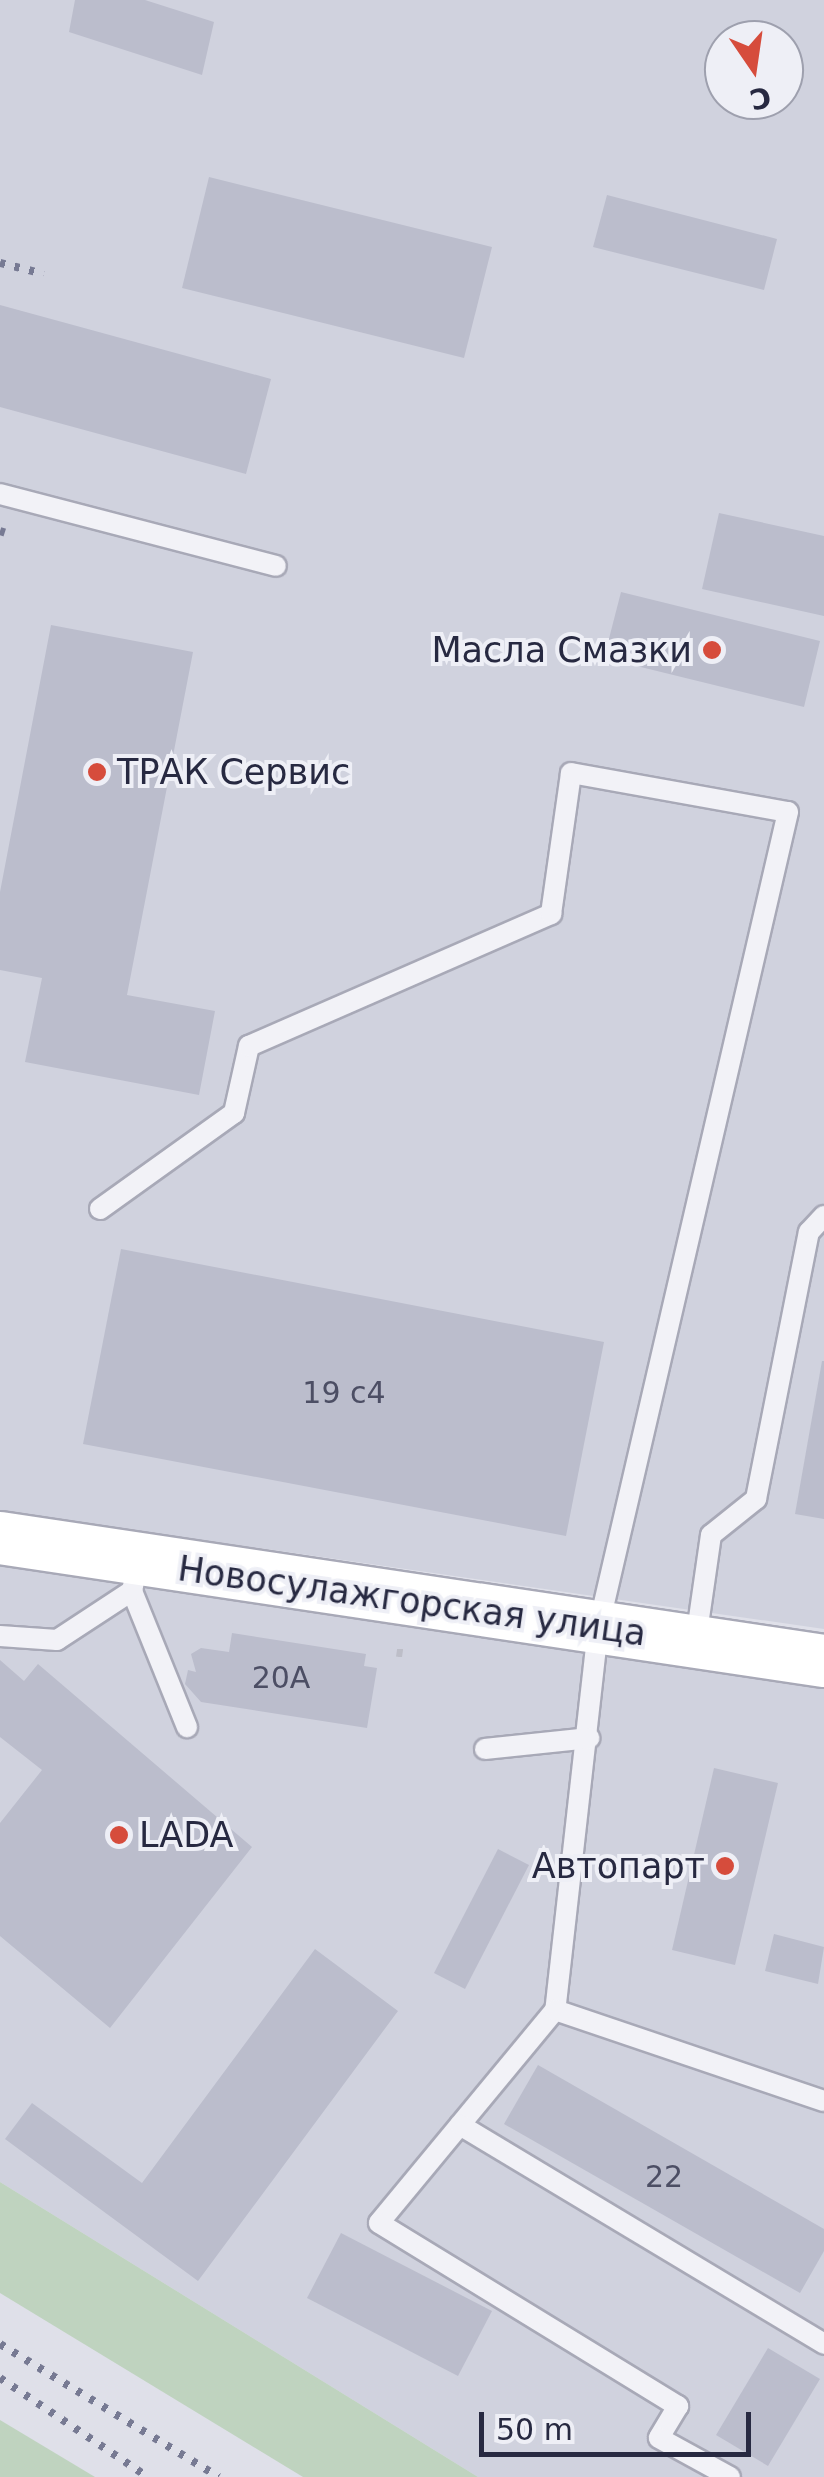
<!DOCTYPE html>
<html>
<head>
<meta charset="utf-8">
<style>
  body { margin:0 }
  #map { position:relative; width:824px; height:2477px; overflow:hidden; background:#dfe0e9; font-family:"DejaVu Sans",sans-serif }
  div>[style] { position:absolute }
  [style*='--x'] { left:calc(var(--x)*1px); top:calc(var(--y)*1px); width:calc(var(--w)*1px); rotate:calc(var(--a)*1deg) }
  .built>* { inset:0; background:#d0d2de }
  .green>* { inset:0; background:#bfd3bf }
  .building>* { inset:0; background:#bbbdcc }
  .path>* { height:6px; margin-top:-3px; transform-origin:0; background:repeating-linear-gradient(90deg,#bdbec8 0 8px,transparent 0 16px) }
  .roads { filter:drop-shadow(2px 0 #a8a9b7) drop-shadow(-2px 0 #a8a9b7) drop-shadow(0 2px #a8a9b7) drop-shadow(0 -2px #a8a9b7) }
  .lane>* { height:20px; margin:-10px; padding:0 10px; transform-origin:10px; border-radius:10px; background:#f2f2f7 }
  .secondary>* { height:52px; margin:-26px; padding:0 26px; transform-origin:26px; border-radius:26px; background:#fff }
  .rail>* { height:8px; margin-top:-4px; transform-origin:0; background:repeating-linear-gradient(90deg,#777a93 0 5px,transparent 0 15px) }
  .dots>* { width:28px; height:28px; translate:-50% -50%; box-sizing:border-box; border:5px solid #eeeff6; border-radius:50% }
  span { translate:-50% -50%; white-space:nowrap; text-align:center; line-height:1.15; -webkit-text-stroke:8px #eeeff6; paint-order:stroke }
  .number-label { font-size:30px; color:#4c4e64 }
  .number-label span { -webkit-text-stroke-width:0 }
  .poi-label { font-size:35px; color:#272941 }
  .right { translate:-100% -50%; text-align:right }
  .left { translate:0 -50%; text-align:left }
  .street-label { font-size:35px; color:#272941 }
  .north { position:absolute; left:704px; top:20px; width:100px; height:100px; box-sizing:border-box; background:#eeeff6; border:2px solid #9ea0ae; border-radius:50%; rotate:167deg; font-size:28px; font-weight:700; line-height:40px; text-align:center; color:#272941 }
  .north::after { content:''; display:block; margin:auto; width:35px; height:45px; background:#d64c3c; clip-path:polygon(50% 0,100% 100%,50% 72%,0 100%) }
  .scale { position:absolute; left:479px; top:2412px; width:272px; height:45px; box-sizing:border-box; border:5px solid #272941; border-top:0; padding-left:12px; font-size:30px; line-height:35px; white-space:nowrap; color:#272941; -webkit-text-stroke:8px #eeeff6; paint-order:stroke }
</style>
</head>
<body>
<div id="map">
  <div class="built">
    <div style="clip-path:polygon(evenodd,0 0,824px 0,824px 1629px,0 1511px,0 0,724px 40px,784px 40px,784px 100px,724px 100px,724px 40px)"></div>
    <div style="clip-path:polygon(0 1566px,824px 1686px,824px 2477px,478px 2477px,0 2182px)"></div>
  </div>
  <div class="green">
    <div style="clip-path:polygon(0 2182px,478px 2477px,303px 2477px,0 2293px)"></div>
    <div style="clip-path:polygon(0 2420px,95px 2477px,0 2477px)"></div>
  </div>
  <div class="building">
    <div style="clip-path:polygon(75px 0,145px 0,214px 22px,202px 75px,69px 32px)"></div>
    <div style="clip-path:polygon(209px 177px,492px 247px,464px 358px,182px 288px)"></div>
    <div style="clip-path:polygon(607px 195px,777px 239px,764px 290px,593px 247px)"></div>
    <div style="clip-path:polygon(0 305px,271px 379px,246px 474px,0 407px)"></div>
    <div style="clip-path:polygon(719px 513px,824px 536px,824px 616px,702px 589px)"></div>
    <div style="clip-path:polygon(621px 592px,820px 641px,804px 707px,604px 658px)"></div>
    <div style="clip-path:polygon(51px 625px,193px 652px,127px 995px,215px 1011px,199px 1095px,25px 1062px,42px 978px,0 970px,0 892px)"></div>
    <div style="clip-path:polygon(121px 1249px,604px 1342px,566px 1536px,83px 1444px)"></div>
    <div style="clip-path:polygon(822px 1361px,824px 1361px,824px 1519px,795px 1514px)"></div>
    <div style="clip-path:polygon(232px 1633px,366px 1654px,364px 1666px,377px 1668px,367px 1728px,201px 1702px,185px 1684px,188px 1670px,196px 1672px,191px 1654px,201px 1648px,229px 1652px)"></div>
    <div style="clip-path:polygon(0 1660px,24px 1681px,38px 1664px,252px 1847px,110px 2028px,0 1936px,0 1823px,42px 1770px,0 1737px)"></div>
    <div style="clip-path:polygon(714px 1768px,778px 1783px,735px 1965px,672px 1950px)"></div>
    <div style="clip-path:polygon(498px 1849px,529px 1865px,465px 1989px,434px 1973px)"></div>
    <div style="clip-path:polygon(774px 1934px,824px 1947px,818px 1984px,765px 1971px)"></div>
    <div style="clip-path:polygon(315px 1949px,398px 2011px,198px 2281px,5px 2139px,32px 2103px,142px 2183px)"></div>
    <div style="clip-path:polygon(538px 2065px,824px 2229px,824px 2251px,800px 2293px,504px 2124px)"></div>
    <div style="clip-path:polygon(341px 2233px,492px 2311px,458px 2376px,307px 2298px)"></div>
    <div style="clip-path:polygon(768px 2348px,820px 2379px,768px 2466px,716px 2435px)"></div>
  </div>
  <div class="path">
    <div style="--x:399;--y:1657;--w:15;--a:-82"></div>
  </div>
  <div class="roads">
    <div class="lane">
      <div style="--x:0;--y:494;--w:285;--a:14.6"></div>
      <div style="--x:100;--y:1209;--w:165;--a:-35.6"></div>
      <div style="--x:234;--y:1113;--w:69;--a:-77.4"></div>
      <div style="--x:249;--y:1046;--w:330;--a:-23.6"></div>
      <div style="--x:551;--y:914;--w:142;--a:-81.9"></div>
      <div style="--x:571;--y:773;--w:220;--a:10.2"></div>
      <div style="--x:788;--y:812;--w:839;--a:103.09"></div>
      <div style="--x:598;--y:1629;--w:383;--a:96.4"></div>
      <div style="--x:555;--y:2010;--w:276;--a:129.6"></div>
      <div style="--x:379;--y:2223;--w:351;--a:31.5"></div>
      <div style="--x:678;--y:2406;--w:37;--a:121"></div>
      <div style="--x:659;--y:2438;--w:81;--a:28.8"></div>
      <div style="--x:132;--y:1591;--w:147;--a:68"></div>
      <div style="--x:0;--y:1636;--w:57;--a:4"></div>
      <div style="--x:57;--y:1640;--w:90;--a:-33.2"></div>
      <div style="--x:132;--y:1591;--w:30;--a:-78"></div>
      <div style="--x:696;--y:1639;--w:105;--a:-81.8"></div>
      <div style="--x:711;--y:1535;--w:58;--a:-38.7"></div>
      <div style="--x:756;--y:1499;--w:272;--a:-78.8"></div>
      <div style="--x:809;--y:1232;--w:22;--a:-47"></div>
      <div style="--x:485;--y:1749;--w:105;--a:-6"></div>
      <div style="--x:555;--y:2010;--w:284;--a:18.7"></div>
      <div style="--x:460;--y:2125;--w:425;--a:31"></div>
    </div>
    <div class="secondary">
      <div style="--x:0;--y:1538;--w:833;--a:8.49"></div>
    </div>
  </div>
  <div class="rail">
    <div style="--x:0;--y:263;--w:45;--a:14"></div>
    <div style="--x:0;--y:531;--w:6;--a:18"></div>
    <div style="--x:0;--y:2344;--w:256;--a:31.3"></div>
    <div style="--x:0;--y:2378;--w:178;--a:33.8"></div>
  </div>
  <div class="dots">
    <div style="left:712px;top:650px;background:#d64c3c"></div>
    <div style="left:97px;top:772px;background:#d64c3c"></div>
    <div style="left:119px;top:1835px;background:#d64c3c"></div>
    <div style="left:725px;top:1866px;background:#d64c3c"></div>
  </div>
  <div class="number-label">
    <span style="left:344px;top:1393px">19 с4</span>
    <span style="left:281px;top:1678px">20А</span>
    <span style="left:664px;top:2177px">22</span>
  </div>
  <div class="poi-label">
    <span class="right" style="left:692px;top:650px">Масла Смазки</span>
    <span class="left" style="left:117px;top:772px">ТРАК Сервис</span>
    <span class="left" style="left:139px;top:1835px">LADA</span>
    <span class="right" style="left:705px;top:1866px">Автопарт</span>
  </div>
  <div class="street-label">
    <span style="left:412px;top:1601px;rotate:8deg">Новосулажгорская улица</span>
  </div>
  <div class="north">С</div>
  <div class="scale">50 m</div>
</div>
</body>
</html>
